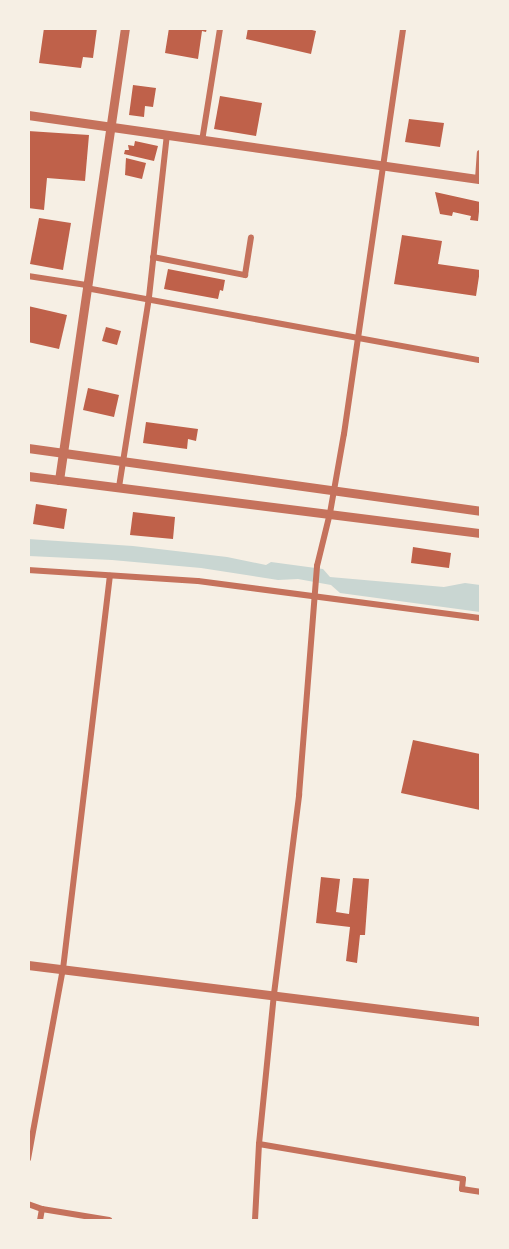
<!DOCTYPE html>
<html>
<head>
<meta charset="utf-8">
<style>
  body { margin:0 }
  #map { position:relative; width:509px; height:1249px; overflow:hidden; background:#f6efe4; font-family:Lato,sans-serif }
  div>[style] { position:absolute }
  [style*='--x'] { left:calc(var(--x)*1px); top:calc(var(--y)*1px); width:calc(var(--w)*1px); rotate:calc(var(--a)*1deg) }
  .water>* { inset:0; background:#c9d6d2 }
  .building>* { inset:0; background:#bf614a }
  .minor>* { height:6px; margin:-3px; padding:0 3px; transform-origin:3px; border-radius:3px; background:#c5725c }
  .tertiary>* { height:9px; margin:-4.5px; padding:0 4.5px; transform-origin:4.5px; border-radius:4.5px; background:#c5725c }
  span { translate:-50% -50%; white-space:nowrap; text-align:center; line-height:1.15; -webkit-text-stroke:6px #f6efe4; paint-order:stroke }
  .frame { position:absolute; inset:0; border:30px solid #f6efe4; pointer-events:none }
</style>
</head>
<body>
<div id="map">
  <div class="water">
    <div style="clip-path:polygon(28px 539px,133px 546px,227px 557px,266px 565px,271px 562px,323px 569px,330px 577px,444px 587px,465px 583px,480px 585px,480px 612px,340px 593px,331px 585px,298px 579px,278px 580px,201px 568px,112px 560px,29px 556px)"></div>
  </div>
  <div class="building">
    <div style="clip-path:polygon(44px 28px,97px 28px,93px 58px,83px 57px,81px 68px,39px 63px)"></div>
    <div style="clip-path:polygon(169px 28px,207px 28px,206px 32px,202px 31px,198px 59px,165px 53px)"></div>
    <div style="clip-path:polygon(248px 28px,304px 28px,316px 31px,311px 54px,246px 39px)"></div>
    <div style="clip-path:polygon(133px 85px,156px 88px,153px 107px,145px 106px,144px 117px,129px 115px)"></div>
    <div style="clip-path:polygon(220px 96px,262px 103px,256px 136px,214px 129px)"></div>
    <div style="clip-path:polygon(409px 119px,444px 123px,440px 147px,405px 142px)"></div>
    <div style="clip-path:polygon(28px 131px,89px 135px,85px 181px,47px 178px,44px 210px,28px 208px)"></div>
    <div style="clip-path:polygon(135px 141px,158px 146px,154px 161px,124px 154px,125px 150px,129px 150px,128px 145px,134px 146px)"></div>
    <div style="clip-path:polygon(126px 158px,146px 163px,142px 179px,125px 175px)"></div>
    <div style="clip-path:polygon(435px 192px,480px 202px,478px 221px,470px 220px,471px 216px,453px 212px,452px 216px,440px 214px)"></div>
    <div style="clip-path:polygon(39px 218px,71px 223px,63px 270px,30px 264px)"></div>
    <div style="clip-path:polygon(402px 235px,442px 241px,438px 264px,480px 270px,476px 296px,394px 284px)"></div>
    <div style="clip-path:polygon(168px 269px,225px 280px,223px 291px,220px 290px,218px 299px,164px 289px)"></div>
    <div style="clip-path:polygon(28px 306px,67px 315px,59px 349px,28px 342px)"></div>
    <div style="clip-path:polygon(106px 327px,121px 331px,117px 345px,102px 341px)"></div>
    <div style="clip-path:polygon(88px 388px,119px 395px,114px 417px,83px 410px)"></div>
    <div style="clip-path:polygon(146px 422px,198px 429px,196px 441px,188px 439px,187px 449px,143px 443px)"></div>
    <div style="clip-path:polygon(36px 504px,67px 509px,64px 529px,33px 524px)"></div>
    <div style="clip-path:polygon(133px 512px,175px 517px,173px 539px,130px 535px)"></div>
    <div style="clip-path:polygon(413px 547px,451px 553px,449px 568px,411px 563px)"></div>
    <div style="clip-path:polygon(413px 740px,480px 754px,480px 810px,401px 793px)"></div>
    <div style="clip-path:polygon(321px 877px,340px 879px,336px 912px,349px 914px,353px 878px,369px 879px,365px 935px,360px 935px,357px 963px,346px 961px,350px 927px,316px 923px)"></div>
  </div>
  <div class="minor">
    <div style="--x:202;--y:141;--w:114;--a:-80.9"></div>
    <div style="--x:478;--y:179;--w:26;--a:-86"></div>
    <div style="--x:153;--y:257;--w:94;--a:11.1"></div>
    <div style="--x:245;--y:275;--w:38;--a:-81"></div>
    <div style="--x:28;--y:276;--w:59;--a:8.8"></div>
    <div style="--x:86;--y:288;--w:401;--a:10.4"></div>
    <div style="--x:119;--y:487;--w:192;--a:-81"></div>
    <div style="--x:149;--y:297;--w:163;--a:-83.7"></div>
    <div style="--x:28;--y:570;--w:170;--a:3.7"></div>
    <div style="--x:198;--y:581;--w:284;--a:7.5"></div>
    <div style="--x:259;--y:1144;--w:207;--a:9.7"></div>
    <div style="--x:463;--y:1179;--w:10;--a:96"></div>
    <div style="--x:462;--y:1189;--w:18;--a:9"></div>
    <div style="--x:28;--y:1159;--w:193;--a:-79.6"></div>
    <div style="--x:63;--y:969;--w:396;--a:-83.2"></div>
    <div style="--x:28;--y:1204;--w:15;--a:20"></div>
    <div style="--x:42;--y:1209;--w:11;--a:100"></div>
    <div style="--x:42;--y:1209;--w:68;--a:9.3"></div>
    <div style="--x:255;--y:1220;--w:76;--a:-87"></div>
    <div style="--x:259;--y:1144;--w:151;--a:-84.3"></div>
    <div style="--x:274;--y:994;--w:201;--a:-82.8"></div>
    <div style="--x:299;--y:795;--w:230;--a:-85.5"></div>
    <div style="--x:317;--y:566;--w:55;--a:-76.2"></div>
    <div style="--x:330;--y:513;--w:80;--a:-80"></div>
    <div style="--x:344;--y:434;--w:410;--a:-81.7"></div>
  </div>
  <div class="tertiary">
    <div style="--x:28;--y:115;--w:457;--a:8.1"></div>
    <div style="--x:28;--y:448;--w:456;--a:7.9"></div>
    <div style="--x:28;--y:476;--w:456;--a:7.2"></div>
    <div style="--x:59;--y:480;--w:457;--a:-81.7"></div>
    <div style="--x:28;--y:965;--w:455;--a:7.1"></div>
  </div>
  <div class="frame"></div>
</div>
</body>
</html>
